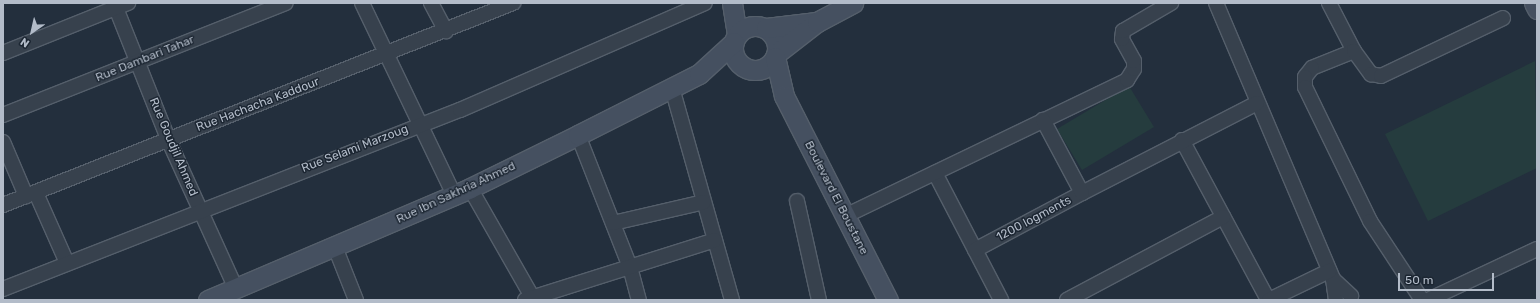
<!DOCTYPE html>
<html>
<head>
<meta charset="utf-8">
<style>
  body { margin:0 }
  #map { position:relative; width:1540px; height:303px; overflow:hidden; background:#232f3d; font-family:Rubik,sans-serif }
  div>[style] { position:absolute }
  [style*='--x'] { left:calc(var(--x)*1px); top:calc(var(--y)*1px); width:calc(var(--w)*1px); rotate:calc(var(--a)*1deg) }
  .green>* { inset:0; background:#253c3e }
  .roads { filter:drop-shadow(1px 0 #555f6b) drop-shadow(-1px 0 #555f6b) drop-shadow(0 1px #555f6b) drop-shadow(0 -1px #555f6b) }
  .minor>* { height:14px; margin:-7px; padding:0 7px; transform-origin:7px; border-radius:7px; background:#37414d }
  .secondary>* { height:19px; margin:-9.5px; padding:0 9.5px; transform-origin:9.5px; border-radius:9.5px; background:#455060 }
  .secondary>.ring { margin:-9.5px; padding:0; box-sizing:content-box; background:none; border:19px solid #455060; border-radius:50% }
  span { translate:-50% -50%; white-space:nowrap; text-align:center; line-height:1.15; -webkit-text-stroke:3px #1c2632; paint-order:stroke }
  .street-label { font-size:12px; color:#b3bcc9 }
  .frame { position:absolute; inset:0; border:4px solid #b3bcc9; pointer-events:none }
  .north { position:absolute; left:12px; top:12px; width:40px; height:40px; -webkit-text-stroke:3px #1c2632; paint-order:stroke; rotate:214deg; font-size:11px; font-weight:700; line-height:16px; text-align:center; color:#b3bcc9 }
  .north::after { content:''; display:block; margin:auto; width:14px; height:18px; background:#b3bcc9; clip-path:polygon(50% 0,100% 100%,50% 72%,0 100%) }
  .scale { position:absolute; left:1398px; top:273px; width:96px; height:18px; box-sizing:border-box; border:2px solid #b3bcc9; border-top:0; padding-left:5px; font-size:12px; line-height:14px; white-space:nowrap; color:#b3bcc9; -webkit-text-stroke:3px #1c2632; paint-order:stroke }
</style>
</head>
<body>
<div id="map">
  <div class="green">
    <div style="clip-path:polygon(1535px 61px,1537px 168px,1428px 221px,1385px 134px)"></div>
    <div style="clip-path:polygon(1129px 86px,1154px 127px,1082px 170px,1057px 129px)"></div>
  </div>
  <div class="roads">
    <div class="minor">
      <div style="--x:114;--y:3;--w:146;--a:68.3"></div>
      <div style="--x:168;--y:139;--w:165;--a:65.6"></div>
      <div style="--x:362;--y:3;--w:213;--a:64.4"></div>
      <div style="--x:431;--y:3;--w:32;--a:62"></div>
      <div style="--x:1216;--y:3;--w:300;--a:67"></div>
      <div style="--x:1333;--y:279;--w:21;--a:82"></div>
      <div style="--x:1329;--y:3;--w:54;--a:62.5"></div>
      <div style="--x:1354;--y:51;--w:45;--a:158"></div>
      <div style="--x:1312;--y:68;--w:11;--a:128"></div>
      <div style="--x:1305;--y:77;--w:10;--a:90"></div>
      <div style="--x:1305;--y:87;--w:149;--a:64.1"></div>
      <div style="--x:1370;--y:221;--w:95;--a:56.6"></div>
      <div style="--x:1354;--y:51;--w:29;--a:54"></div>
      <div style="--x:1371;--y:74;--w:10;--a:11"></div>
      <div style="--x:1381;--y:76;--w:135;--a:-25.4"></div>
      <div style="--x:3;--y:53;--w:135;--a:-21.8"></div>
      <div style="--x:672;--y:88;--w:220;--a:74.2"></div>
      <div style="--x:3;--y:115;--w:304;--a:-21.6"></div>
      <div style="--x:578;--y:135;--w:142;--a:68.5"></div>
      <div style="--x:630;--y:267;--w:34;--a:75"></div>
      <div style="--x:1182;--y:140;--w:182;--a:61.7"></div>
      <div style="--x:3;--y:142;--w:59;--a:66.9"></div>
      <div style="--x:935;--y:173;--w:143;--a:62.5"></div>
      <div style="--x:470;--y:188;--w:129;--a:60.3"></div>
      <div style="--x:36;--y:193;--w:77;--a:66.1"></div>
      <div style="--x:1082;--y:193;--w:197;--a:-27.2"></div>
      <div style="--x:797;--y:201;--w:101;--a:77.5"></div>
      <div style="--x:3;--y:205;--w:549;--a:-21.61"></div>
      <div style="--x:845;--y:216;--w:313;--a:-25.7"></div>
      <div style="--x:1127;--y:80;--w:13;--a:-58"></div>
      <div style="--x:1134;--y:69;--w:8;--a:-90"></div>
      <div style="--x:1134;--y:61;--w:25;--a:-119"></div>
      <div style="--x:1122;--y:39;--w:8;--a:-83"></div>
      <div style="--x:1123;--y:31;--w:56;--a:-30.3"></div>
      <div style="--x:613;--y:223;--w:93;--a:-13"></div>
      <div style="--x:335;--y:247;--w:57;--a:68.4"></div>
      <div style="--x:975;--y:250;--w:121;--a:-28"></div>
      <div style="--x:1082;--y:193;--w:83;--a:-118.1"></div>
      <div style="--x:1333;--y:279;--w:25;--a:43"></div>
      <div style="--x:3;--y:289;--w:491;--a:-21.4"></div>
      <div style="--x:460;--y:110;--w:267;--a:-23.6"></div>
      <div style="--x:525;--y:300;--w:199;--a:-17.5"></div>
      <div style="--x:1067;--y:300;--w:177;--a:-28"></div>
      <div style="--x:1269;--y:300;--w:67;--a:-25.8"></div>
      <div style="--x:1428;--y:300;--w:120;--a:-25.1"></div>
    </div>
    <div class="secondary">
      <div style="--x:732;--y:3;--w:32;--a:81"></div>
      <div style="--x:1534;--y:3;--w:7;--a:63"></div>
      <div class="ring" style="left:733px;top:26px;width:25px;height:25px"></div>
      <div style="--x:766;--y:28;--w:51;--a:-6.7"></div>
      <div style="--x:777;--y:53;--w:51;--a:-37.8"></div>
      <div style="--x:817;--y:22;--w:41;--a:-27.8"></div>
      <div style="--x:775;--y:57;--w:40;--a:77"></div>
      <div style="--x:784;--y:96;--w:229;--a:63"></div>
      <div style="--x:208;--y:300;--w:285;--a:-23.1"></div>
      <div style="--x:470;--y:188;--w:120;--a:-26.1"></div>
      <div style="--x:578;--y:135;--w:136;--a:-26.8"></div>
      <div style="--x:699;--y:74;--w:47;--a:-42.4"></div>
    </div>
  </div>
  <div class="street-label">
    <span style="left:145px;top:59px;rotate:-22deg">Rue Dambari Tahar</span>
    <span style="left:258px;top:105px;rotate:-21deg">Rue Hachacha Kaddour</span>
    <span style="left:173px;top:147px;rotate:67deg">Rue Goudjil Ahmed</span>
    <span style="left:355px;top:149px;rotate:-21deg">Rue Selami Marzoug</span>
    <span style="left:456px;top:193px;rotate:-25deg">Rue Ibn Sakhria Ahmed</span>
    <span style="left:836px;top:198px;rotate:63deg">Boulevard El Boustane</span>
    <span style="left:1034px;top:219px;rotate:-28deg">1200 logments</span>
  </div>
  <div class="frame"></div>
  <div class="north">N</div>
  <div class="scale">50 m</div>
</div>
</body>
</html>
